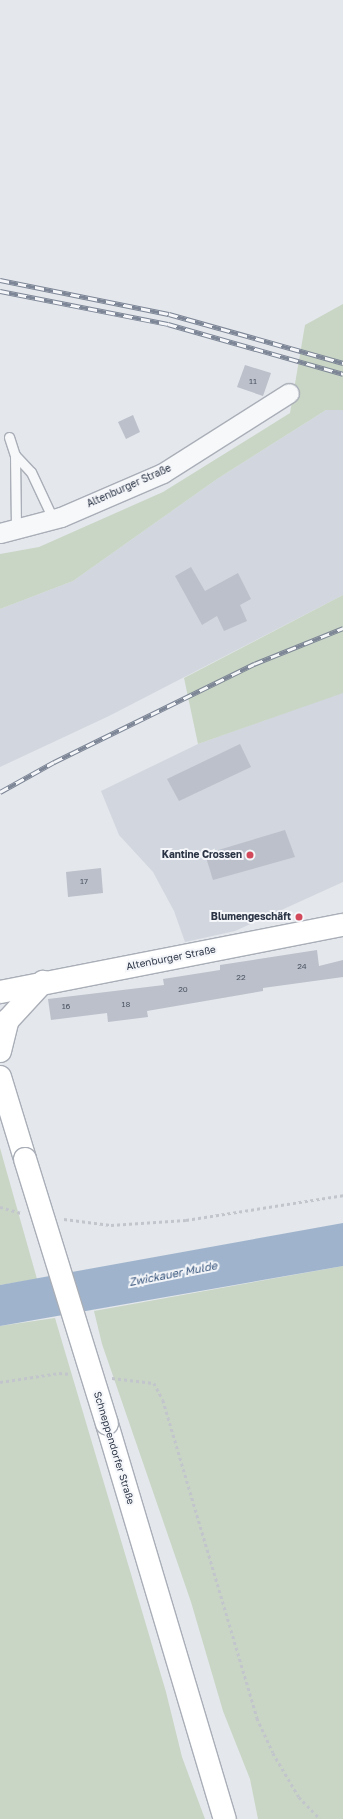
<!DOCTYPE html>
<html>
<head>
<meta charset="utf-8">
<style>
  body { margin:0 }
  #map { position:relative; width:343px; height:1819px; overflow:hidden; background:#e4e7ec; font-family:"Golos Text",sans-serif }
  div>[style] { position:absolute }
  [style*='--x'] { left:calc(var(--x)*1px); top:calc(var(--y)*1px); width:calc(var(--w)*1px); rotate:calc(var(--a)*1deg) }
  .built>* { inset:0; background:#d2d6de }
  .green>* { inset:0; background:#c9d6c5 }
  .water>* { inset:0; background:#9fb4cc }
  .building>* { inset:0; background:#bbc0ca }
  .path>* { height:2.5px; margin-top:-1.25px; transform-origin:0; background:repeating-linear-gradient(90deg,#c2c5cb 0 3px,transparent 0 6px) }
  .roads { filter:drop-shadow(1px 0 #a9aeb7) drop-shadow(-1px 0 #a9aeb7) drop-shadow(0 1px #a9aeb7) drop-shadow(0 -1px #a9aeb7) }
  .lane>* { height:9px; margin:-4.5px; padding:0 4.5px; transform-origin:4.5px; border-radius:4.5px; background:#f7f8fa }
  .street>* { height:19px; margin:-9.5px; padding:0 9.5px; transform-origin:9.5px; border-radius:9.5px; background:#f7f8fa }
  .secondary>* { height:22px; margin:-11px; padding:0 11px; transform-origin:11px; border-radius:11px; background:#fff }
  .rail>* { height:4.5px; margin-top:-2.25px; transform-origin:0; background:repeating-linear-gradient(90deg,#f4f6f9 0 9px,#7d8696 0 18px); box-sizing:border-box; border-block:1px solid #7d8696 }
  .bridges { filter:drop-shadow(1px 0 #a9aeb7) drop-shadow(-1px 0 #a9aeb7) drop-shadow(0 1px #a9aeb7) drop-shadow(0 -1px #a9aeb7) }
  .secondary-bridge>* { height:22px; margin:-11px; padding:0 11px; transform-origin:11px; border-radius:11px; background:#fff }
  .dots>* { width:11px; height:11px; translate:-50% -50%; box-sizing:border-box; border:2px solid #f4f6f9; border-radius:50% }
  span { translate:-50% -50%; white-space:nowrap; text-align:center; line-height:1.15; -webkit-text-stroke:4px #f4f6f9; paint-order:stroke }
  .number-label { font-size:8px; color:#4f5766 }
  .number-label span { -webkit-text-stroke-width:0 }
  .street-label { font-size:10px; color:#2b3445 }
  .poi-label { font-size:10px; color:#2b3445; font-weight:700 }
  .right { translate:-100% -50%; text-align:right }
  .water-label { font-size:11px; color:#34527a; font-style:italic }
</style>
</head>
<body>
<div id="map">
  <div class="built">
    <div style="clip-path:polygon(326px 410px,343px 410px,343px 595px,109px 716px,0 767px,0 609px,73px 581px,217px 479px)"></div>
    <div style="clip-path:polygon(343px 692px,343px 882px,235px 931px,185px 942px,174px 911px,153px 872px,119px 835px,101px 791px,198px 744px)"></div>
  </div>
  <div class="green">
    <div style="clip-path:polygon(343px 304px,343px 410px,326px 410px,217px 479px,73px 581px,0 609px,0 554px,39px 547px,163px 492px,290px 413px,305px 325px)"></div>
    <div style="clip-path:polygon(343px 595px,343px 693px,198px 744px,184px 678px)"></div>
    <div style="clip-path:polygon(0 1148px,37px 1279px,0 1285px)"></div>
    <div style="clip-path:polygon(343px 1266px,343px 1819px,258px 1819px,250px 1779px,223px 1711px,191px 1602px,102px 1344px,94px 1311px)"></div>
    <div style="clip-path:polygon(55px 1318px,166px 1692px,182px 1757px,205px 1819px,0 1819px,0 1326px)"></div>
  </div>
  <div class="water">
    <div style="clip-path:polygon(343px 1223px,343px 1266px,0 1326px,0 1285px)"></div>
  </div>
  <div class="building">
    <div style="clip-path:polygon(245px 365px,271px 373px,263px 396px,237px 387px)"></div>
    <div style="clip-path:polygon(133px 415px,140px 432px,126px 439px,118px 422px)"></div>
    <div style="clip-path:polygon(191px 567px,205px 591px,238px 573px,251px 599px,240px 605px,247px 621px,224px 631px,217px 616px,202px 625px,175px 576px)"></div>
    <div style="clip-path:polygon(240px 744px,251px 767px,179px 801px,167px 779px)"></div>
    <div style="clip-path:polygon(285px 830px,295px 857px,213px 880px,205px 854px)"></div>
    <div style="clip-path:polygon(101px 868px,103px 893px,68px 897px,66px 872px)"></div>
    <div style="clip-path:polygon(317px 950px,319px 966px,343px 960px,343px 977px,263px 988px,263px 991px,147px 1011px,148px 1017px,108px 1022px,107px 1013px,51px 1020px,48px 999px,164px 985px,163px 979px,220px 970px,220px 965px)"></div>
  </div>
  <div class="path">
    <div style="--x:0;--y:1207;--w:22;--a:16"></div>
    <div style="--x:64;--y:1219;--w:47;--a:7.3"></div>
    <div style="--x:111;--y:1225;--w:75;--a:-3.8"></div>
    <div style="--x:186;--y:1220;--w:159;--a:-9"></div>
    <div style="--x:112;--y:1378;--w:42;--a:6.8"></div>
    <div style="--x:154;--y:1383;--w:19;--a:62"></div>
    <div style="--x:163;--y:1400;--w:332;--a:73.5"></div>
    <div style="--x:257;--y:1718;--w:38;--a:65"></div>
    <div style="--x:273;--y:1753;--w:51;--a:59.4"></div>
    <div style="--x:299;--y:1797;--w:30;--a:46"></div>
    <div style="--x:0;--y:1382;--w:60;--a:-8.7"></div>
    <div style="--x:59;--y:1373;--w:12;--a:5"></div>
  </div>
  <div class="roads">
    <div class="lane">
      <div style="--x:9;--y:437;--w:19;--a:72"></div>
      <div style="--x:15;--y:455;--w:74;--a:89.2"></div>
      <div style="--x:15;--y:455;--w:23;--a:47"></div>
      <div style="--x:31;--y:472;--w:52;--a:64.9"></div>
    </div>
    <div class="street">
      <div style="--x:0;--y:533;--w:63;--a:-14.7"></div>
      <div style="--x:61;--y:517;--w:111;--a:-23.3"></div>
      <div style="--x:163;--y:473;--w:149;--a:-32.4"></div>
    </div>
    <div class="secondary">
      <div style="--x:0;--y:992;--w:349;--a:-11.1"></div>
      <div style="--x:0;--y:1051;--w:32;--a:-76"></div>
      <div style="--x:8;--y:1020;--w:52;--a:-47.4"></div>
      <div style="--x:0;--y:1077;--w:86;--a:73"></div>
      <div style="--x:107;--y:1424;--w:412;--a:73.4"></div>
    </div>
  </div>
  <div class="rail">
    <div style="--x:0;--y:280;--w:172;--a:11.4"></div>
    <div style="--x:169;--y:314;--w:181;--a:15.7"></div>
    <div style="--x:0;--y:291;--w:171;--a:11.1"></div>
    <div style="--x:168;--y:324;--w:182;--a:15.9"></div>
    <div style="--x:0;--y:792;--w:62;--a:-29.1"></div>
    <div style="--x:54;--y:762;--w:223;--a:-26.1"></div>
    <div style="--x:254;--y:664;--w:96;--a:-22"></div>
  </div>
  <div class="bridges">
    <div class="secondary-bridge">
      <div style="--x:25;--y:1159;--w:277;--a:72.8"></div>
    </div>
  </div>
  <div class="dots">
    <div style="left:250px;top:855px;background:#d1495b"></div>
    <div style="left:299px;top:917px;background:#d1495b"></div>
  </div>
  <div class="number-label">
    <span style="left:253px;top:382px">11</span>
    <span style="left:84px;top:882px">17</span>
    <span style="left:302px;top:967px">24</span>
    <span style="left:241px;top:978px">22</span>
    <span style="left:183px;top:990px">20</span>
    <span style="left:126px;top:1005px">18</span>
    <span style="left:66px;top:1007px">16</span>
  </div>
  <div class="street-label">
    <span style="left:129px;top:486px;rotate:-24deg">Altenburger Straße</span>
    <span style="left:171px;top:958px;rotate:-11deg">Altenburger Straße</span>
    <span style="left:114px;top:1448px;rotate:73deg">Schneppendorfer Straße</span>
  </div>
  <div class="poi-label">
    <span class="right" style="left:242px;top:855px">Kantine Crossen</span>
    <span class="right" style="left:291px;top:917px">Blumengeschäft</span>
  </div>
  <div class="water-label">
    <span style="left:173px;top:1274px;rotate:-11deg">Zwickauer Mulde</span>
  </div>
</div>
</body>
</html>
